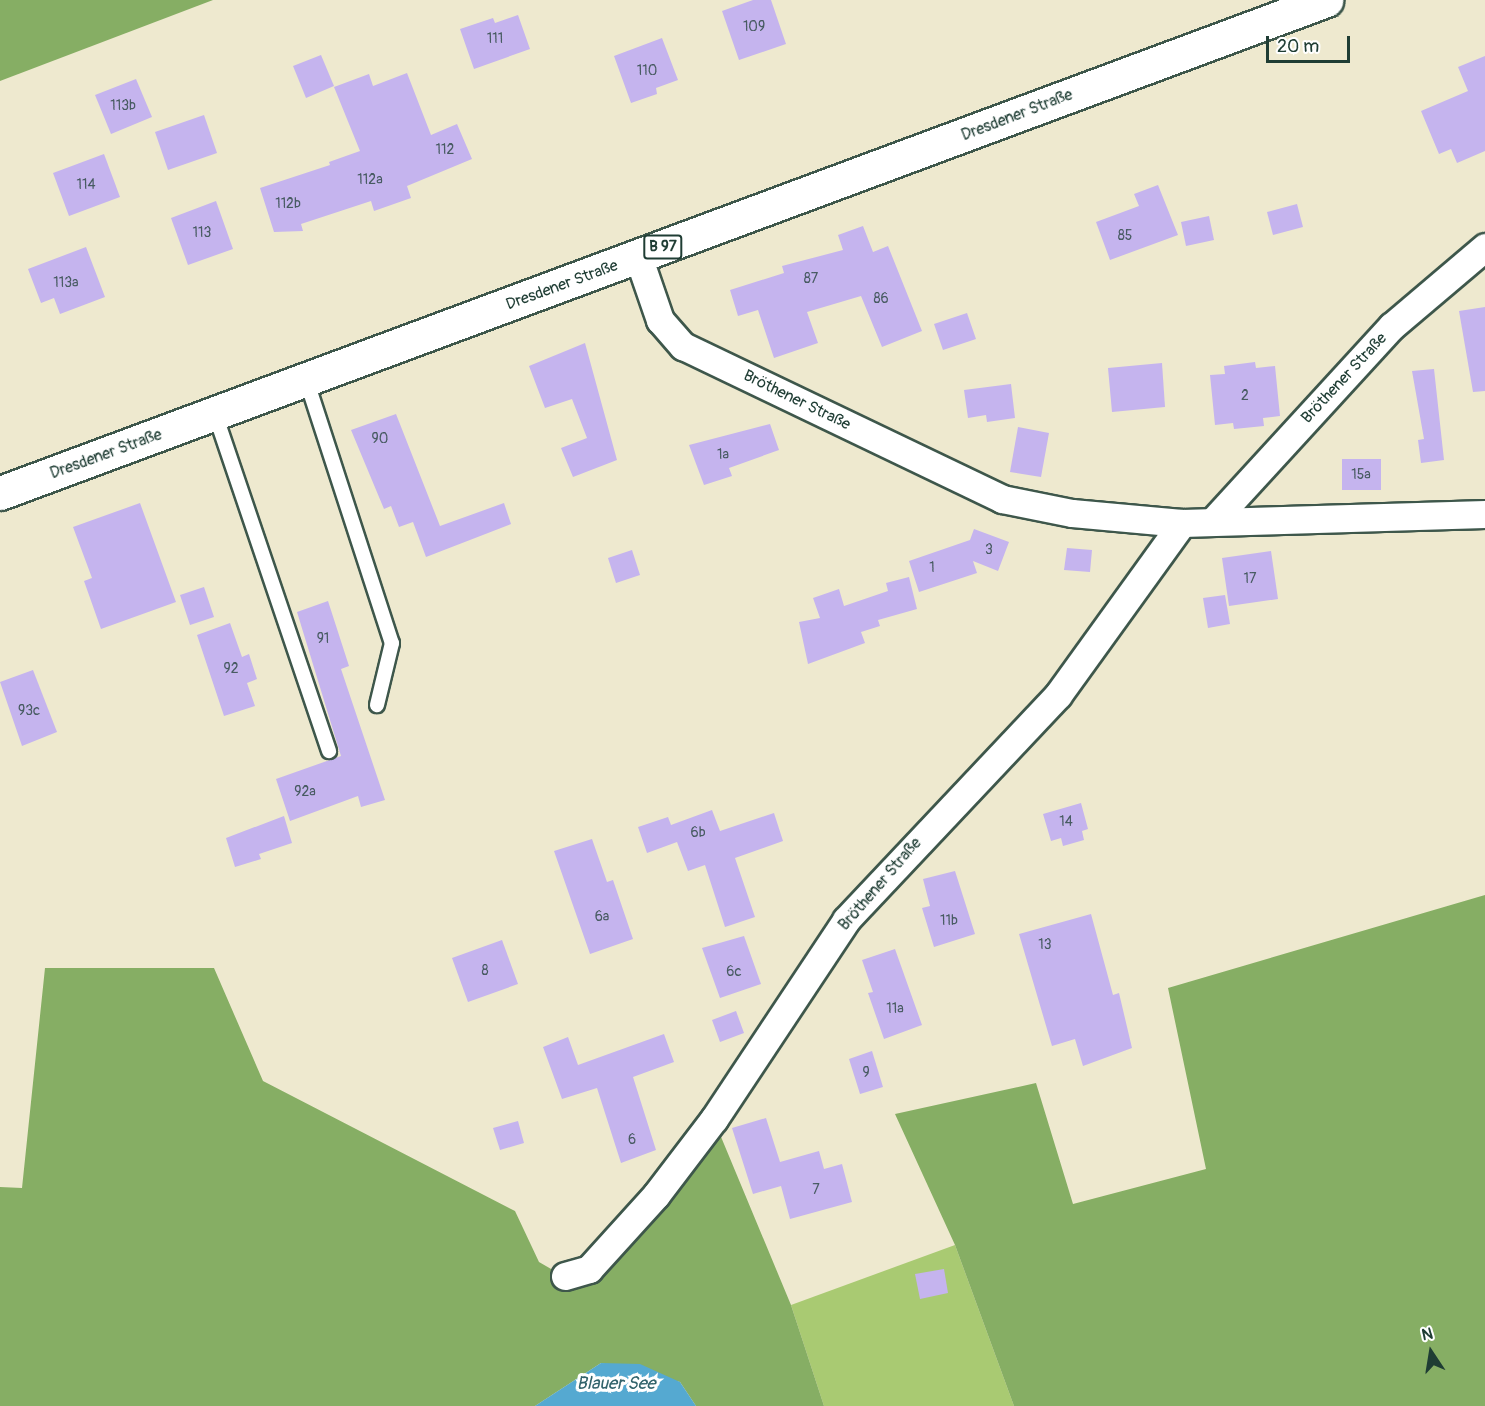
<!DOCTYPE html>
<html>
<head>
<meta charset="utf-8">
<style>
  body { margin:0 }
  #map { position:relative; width:1485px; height:1406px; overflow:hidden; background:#eee9cf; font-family:Pangolin,sans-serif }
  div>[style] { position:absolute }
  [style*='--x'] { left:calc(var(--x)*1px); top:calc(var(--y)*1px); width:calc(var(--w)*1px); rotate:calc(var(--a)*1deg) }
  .green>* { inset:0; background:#a9ca72 }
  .forest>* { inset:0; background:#86ae64 }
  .water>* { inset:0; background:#55a9d1 }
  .building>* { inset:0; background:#c5b4ee }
  .roads { filter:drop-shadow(2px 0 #3e574b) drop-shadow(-2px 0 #3e574b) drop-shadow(0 2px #3e574b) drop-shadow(0 -2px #3e574b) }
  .service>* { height:14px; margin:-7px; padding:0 7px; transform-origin:7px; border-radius:7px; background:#fff }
  .minor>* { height:27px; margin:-13.5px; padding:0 13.5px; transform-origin:13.5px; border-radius:13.5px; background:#fff }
  .primary>* { height:33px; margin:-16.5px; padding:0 16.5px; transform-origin:16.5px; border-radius:16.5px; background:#fff }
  span { translate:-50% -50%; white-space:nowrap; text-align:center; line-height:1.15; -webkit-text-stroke:6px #fff; paint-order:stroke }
  .number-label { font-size:14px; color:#485b62 }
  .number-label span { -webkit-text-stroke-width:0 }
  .shield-label span { padding:2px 4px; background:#fff; border:2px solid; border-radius:4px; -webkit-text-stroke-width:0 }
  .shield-label { font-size:15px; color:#1f3d34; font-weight:700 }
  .street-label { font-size:16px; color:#1f3d34 }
  .water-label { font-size:18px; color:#32636b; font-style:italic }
  .north { position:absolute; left:1401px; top:1322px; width:60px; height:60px; -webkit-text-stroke:4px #fff; paint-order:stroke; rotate:348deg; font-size:16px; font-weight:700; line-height:24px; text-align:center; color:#1f3d34 }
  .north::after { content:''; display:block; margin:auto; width:21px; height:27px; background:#1f3d34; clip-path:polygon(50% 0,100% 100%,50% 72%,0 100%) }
  .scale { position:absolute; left:1266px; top:36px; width:84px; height:27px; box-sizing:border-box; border:3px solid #1f3d34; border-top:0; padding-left:8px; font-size:18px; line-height:21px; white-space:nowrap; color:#1f3d34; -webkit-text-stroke:4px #fff; paint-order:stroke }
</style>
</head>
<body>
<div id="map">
  <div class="green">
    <div style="clip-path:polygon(955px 1245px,1014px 1406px,824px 1406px,791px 1305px)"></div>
  </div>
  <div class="forest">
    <div style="clip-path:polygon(0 0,213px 0,0 81px)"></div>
    <div style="clip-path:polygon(1485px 895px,1485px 1406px,1014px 1406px,955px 1245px,895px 1114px,1036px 1083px,1073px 1204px,1206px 1169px,1168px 988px)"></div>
    <div style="clip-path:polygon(45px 968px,214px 968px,263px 1081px,515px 1211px,539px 1262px,565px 1277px,714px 1120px,791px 1305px,824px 1406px,696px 1406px,680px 1382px,601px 1363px,535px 1406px,0 1406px,0 1187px,22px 1188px)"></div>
  </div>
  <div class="water">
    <div style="clip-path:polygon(601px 1363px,640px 1364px,680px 1382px,696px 1406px,535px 1406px)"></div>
  </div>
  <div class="building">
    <div style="clip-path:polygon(753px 0,771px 0,786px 44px,739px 60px,722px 11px)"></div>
    <div style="clip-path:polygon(518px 15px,530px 49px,474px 69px,460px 29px,493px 18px,495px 23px)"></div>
    <div style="clip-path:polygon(662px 38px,678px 80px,656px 88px,657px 94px,631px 103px,614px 56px)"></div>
    <div style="clip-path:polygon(321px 55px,334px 86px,306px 98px,293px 66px)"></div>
    <div style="clip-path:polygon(1485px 56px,1485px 151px,1457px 163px,1451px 149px,1439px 154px,1421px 111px,1468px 91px,1458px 67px)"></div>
    <div style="clip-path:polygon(407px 73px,431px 135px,457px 124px,472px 159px,407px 186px,411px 198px,374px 211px,371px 201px,301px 224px,303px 231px,274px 232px,260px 188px,330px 165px,329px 162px,360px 151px,334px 87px,369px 74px,373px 86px)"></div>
    <div style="clip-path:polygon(136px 79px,152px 117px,111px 134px,95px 95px)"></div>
    <div style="clip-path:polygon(204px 115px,217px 153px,168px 170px,155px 132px)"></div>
    <div style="clip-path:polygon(104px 154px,120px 197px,69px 216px,53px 173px)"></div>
    <div style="clip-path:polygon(1158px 185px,1178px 235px,1110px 260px,1096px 222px,1139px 206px,1134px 194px)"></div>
    <div style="clip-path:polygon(216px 201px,233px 249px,188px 265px,171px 218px)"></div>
    <div style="clip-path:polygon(1297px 204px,1303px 227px,1273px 235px,1267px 212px)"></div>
    <div style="clip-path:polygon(1209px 216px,1214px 240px,1186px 246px,1181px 222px)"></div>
    <div style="clip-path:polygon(863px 226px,873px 252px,888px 246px,922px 331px,882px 347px,861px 296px,807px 312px,818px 343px,774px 358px,758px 310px,738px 316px,730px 290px,784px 273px,782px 266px,843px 250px,838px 235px)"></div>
    <div style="clip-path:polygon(86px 247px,105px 297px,60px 314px,54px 298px,41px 303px,28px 269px)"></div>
    <div style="clip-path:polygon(1485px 307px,1485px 391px,1473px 392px,1459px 311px)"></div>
    <div style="clip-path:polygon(967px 313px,976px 339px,943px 350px,934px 324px)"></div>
    <div style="clip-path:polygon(585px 343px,617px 460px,573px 477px,561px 448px,587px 438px,572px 399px,545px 408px,529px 366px)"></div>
    <div style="clip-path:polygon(1255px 362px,1256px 368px,1275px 366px,1280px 416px,1263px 418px,1264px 426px,1234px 429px,1233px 423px,1215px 425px,1210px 375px,1225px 374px,1224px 366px)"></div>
    <div style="clip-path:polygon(1162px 363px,1165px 407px,1112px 412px,1108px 368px)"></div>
    <div style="clip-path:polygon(1434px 369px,1444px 460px,1421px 463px,1418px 440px,1424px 439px,1412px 371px)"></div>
    <div style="clip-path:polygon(1011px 384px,1015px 418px,987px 422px,986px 415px,968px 418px,964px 390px)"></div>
    <div style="clip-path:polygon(396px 414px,440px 526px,504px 503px,511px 524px,426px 557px,413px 522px,399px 527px,391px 506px,384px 509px,351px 430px)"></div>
    <div style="clip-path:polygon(770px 424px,779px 450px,729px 468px,732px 476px,704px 485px,689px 445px)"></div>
    <div style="clip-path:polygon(1018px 427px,1049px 433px,1041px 477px,1010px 472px)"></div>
    <div style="clip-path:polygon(1342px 459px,1381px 459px,1381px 490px,1342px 490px)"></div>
    <div style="clip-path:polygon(140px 503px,176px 602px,101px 629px,84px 581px,92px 578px,73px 527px)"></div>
    <div style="clip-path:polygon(974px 529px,1009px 542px,998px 571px,973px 561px,977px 573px,919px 592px,909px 561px,970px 540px)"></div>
    <div style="clip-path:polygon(1067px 548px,1092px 550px,1090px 572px,1064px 570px)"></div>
    <div style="clip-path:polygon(632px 550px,640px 575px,616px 583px,608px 558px)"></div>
    <div style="clip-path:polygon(1271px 551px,1278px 599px,1229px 606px,1222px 558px)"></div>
    <div style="clip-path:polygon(909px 577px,917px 609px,878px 620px,880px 626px,861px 632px,865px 643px,808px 664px,799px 622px,820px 618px,813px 598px,839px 589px,844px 606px,888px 591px,886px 583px)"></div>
    <div style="clip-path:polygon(204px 587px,214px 617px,190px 625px,180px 595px)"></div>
    <div style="clip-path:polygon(1225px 595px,1230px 624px,1208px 628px,1203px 598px)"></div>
    <div style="clip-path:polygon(328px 601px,349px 666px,341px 669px,385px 800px,361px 807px,358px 796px,290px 821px,276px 779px,341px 756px,297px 612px)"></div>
    <div style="clip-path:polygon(230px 623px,242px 657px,249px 654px,257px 679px,247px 683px,255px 706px,224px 716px,197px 635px)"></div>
    <div style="clip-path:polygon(33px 670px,57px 732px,22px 746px,0 682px)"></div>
    <div style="clip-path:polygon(1081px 803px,1088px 829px,1082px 831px,1084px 840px,1063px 846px,1061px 838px,1051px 841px,1043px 814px)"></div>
    <div style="clip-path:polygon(712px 810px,720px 831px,774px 813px,783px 841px,735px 858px,755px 917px,725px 927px,705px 865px,688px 871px,677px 842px,647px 853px,638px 827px,668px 817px,671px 825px)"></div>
    <div style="clip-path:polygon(284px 816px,292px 843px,259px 854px,261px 859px,235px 867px,226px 838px)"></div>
    <div style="clip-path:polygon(592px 839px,607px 882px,613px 880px,633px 939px,590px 954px,554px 851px)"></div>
    <div style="clip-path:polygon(955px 871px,975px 934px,934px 947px,922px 908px,930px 906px,923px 879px)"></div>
    <div style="clip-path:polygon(1091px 914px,1113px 995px,1119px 993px,1132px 1048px,1083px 1066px,1075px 1039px,1052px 1046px,1019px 934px)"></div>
    <div style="clip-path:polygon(744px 936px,761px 984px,720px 998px,702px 948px)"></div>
    <div style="clip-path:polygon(502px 940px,518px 984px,468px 1002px,452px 958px)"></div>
    <div style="clip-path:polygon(895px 949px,922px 1025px,884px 1039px,868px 993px,873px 992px,862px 960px)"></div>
    <div style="clip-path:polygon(736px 1011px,744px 1033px,720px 1042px,712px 1020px)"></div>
    <div style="clip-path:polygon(664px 1034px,674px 1062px,633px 1077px,656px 1150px,621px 1163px,597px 1088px,562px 1099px,543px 1047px,568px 1037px,578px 1065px)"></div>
    <div style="clip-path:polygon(872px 1051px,883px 1087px,860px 1094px,849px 1059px)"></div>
    <div style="clip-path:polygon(766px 1118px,780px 1162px,819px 1151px,824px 1169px,842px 1164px,852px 1202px,790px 1219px,781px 1186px,753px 1194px,732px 1128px)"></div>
    <div style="clip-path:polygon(518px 1121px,524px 1143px,500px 1150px,493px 1128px)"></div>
    <div style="clip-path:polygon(944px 1269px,948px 1293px,920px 1299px,915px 1274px)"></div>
  </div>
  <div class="roads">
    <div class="service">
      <div style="--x:306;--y:379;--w:278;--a:72"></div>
      <div style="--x:392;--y:643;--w:64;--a:103.6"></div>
      <div style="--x:215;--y:414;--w:356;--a:71.3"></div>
    </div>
    <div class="minor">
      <div style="--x:638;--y:256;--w:68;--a:71"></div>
      <div style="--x:660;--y:320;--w:35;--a:49"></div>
      <div style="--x:683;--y:346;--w:354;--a:25.6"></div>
      <div style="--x:1002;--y:499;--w:71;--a:11.3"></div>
      <div style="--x:1072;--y:513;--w:110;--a:5.2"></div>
      <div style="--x:1182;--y:523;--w:303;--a:-1.7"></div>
      <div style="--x:1214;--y:520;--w:263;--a:-47.5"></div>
      <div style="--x:1392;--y:326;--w:122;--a:-40.3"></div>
      <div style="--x:565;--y:1276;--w:25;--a:-16"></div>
      <div style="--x:589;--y:1269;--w:100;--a:-47.8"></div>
      <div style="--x:656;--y:1195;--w:96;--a:-52.7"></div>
      <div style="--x:714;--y:1119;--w:239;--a:-56.4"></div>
      <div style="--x:846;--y:920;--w:309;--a:-46.7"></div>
      <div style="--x:1058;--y:695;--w:212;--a:-54.2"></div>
    </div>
    <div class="primary">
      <div style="--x:0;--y:493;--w:1415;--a:-20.39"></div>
    </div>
  </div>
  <div class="number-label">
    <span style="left:754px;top:27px">109</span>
    <span style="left:495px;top:39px">111</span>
    <span style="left:647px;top:71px">110</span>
    <span style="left:123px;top:106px">113b</span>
    <span style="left:445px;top:150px">112</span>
    <span style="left:370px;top:180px">112a</span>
    <span style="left:86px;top:185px">114</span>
    <span style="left:288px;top:204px">112b</span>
    <span style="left:202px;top:233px">113</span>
    <span style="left:1125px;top:236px">85</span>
    <span style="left:811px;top:279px">87</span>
    <span style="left:66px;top:283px">113a</span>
    <span style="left:881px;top:299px">86</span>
    <span style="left:1245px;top:396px">2</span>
    <span style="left:380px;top:439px">90</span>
    <span style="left:723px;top:455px">1a</span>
    <span style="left:1361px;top:475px">15a</span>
    <span style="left:989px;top:550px">3</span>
    <span style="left:932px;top:568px">1</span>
    <span style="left:1250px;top:579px">17</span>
    <span style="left:323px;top:639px">91</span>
    <span style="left:231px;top:669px">92</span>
    <span style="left:29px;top:711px">93c</span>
    <span style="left:305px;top:792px">92a</span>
    <span style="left:1066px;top:822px">14</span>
    <span style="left:698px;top:833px">6b</span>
    <span style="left:602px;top:917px">6a</span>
    <span style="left:949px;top:921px">11b</span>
    <span style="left:1045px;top:945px">13</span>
    <span style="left:485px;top:971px">8</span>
    <span style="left:734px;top:972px">6c</span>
    <span style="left:895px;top:1009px">11a</span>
    <span style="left:866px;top:1073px">9</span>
    <span style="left:632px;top:1140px">6</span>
    <span style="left:816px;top:1190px">7</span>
  </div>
  <div class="shield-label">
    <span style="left:663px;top:247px">B 97</span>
  </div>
  <div class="street-label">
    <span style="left:1017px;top:115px;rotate:-21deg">Dresdener Straße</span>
    <span style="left:562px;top:285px;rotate:-20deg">Dresdener Straße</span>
    <span style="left:1344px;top:378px;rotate:-47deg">Bröthener Straße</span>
    <span style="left:797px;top:400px;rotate:26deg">Bröthener Straße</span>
    <span style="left:106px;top:454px;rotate:-20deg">Dresdener Straße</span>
    <span style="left:880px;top:884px;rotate:-49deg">Bröthener Straße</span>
  </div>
  <div class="water-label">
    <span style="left:616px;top:1384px">Blauer See</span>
  </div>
  <div class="north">N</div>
  <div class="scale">20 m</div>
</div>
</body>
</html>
